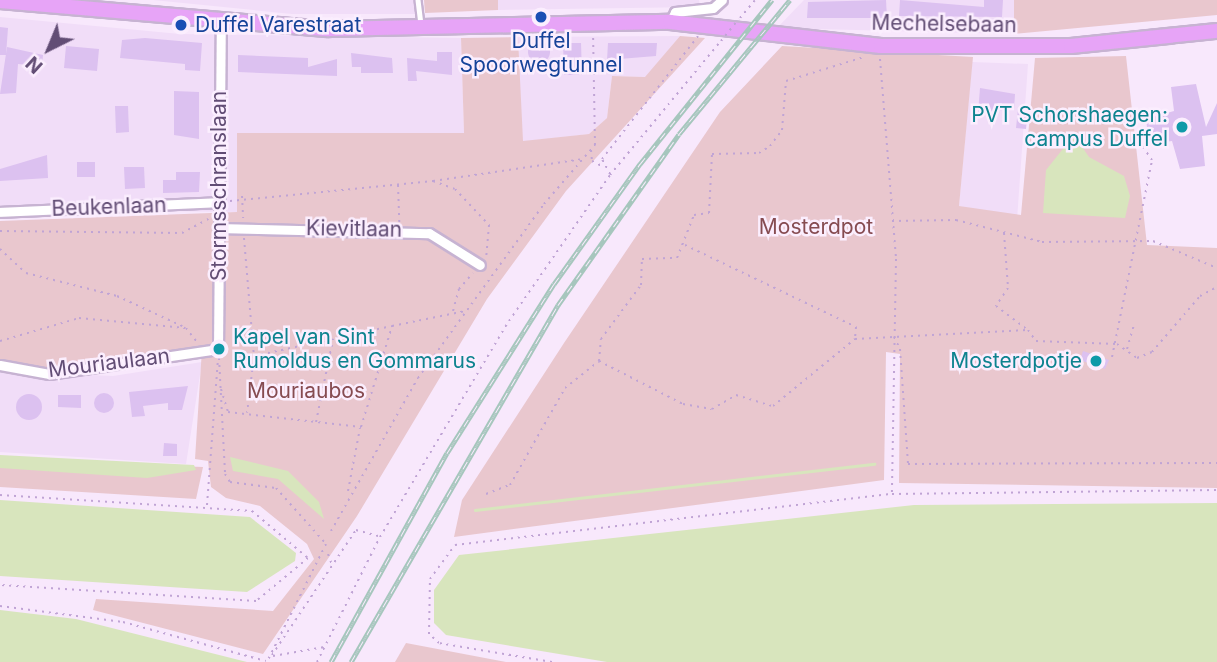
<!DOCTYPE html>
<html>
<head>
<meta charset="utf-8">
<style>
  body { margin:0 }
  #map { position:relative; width:1217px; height:662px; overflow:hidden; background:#f8e8fc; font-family:Inter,sans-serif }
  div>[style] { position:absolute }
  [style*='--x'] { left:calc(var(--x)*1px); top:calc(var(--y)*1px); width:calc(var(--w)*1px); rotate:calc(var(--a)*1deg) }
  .residential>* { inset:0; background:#f1ddf8 }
  .green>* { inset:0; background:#e9c7ce }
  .water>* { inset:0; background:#d8e5bd }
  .stream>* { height:2.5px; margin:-1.25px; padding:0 1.25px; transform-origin:1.25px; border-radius:1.25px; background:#d8e5bd }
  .building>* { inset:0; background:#dcc1f0 }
  .round { border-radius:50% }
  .path>* { height:2px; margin-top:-1px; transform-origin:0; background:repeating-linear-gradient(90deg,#c0a4d5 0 2px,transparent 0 7px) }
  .roads { filter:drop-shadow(2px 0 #c7b3d2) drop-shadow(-2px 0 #c7b3d2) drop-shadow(0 2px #c7b3d2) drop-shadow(0 -2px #c7b3d2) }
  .service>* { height:4.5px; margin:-2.25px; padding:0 2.25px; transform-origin:2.25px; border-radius:2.25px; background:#fff }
  .minor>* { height:9px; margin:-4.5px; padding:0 4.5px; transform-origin:4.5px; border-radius:4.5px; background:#fff }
  .primary>* { height:14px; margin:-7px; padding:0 7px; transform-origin:7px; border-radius:7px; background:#e7a4f7 }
  .rail>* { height:5px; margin-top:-2.5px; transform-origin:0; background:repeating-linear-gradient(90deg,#fbeefe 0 8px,#a6c6bd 0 16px); box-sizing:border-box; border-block:2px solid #a6c6bd }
  .path-bridge>* { height:2px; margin-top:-1px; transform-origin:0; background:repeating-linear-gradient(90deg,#c0a4d5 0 2px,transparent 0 7px) }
  .dots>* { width:19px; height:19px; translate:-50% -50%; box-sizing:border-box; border:4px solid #fbeefe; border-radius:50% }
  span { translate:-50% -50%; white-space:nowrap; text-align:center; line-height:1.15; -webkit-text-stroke:5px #fbeefe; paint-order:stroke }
  .street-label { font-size:21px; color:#624d75 }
  .transit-label { font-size:21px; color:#164399 }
  .left { translate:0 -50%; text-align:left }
  .culture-label { font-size:21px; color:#0d838f }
  .right { translate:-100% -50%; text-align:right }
  .park-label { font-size:21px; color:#864b51 }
  .north { position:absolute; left:14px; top:14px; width:70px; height:70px; -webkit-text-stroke:5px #fbeefe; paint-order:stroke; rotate:223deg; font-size:19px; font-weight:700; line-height:28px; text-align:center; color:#624d75 }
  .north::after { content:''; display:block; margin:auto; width:24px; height:32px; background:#624d75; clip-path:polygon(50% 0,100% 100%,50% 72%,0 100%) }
</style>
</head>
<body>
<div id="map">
  <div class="residential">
    <div style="clip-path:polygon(153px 0,414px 0,415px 14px,292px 14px)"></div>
    <div style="clip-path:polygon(498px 0,699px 0,700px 7px,498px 10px)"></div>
    <div style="clip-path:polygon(804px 0,1014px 0,1014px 34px,777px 28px)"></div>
    <div style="clip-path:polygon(0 17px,180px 34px,461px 38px,464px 133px,237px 133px,238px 212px,0 209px)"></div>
    <div style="clip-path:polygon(680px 36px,646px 77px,612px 76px,607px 118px,589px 134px,522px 142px,518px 37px)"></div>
    <div style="clip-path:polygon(972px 62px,1028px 64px,1017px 220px,959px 206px)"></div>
    <div style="clip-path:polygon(202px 362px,186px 464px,0 452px,0 371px,113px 376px)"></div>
  </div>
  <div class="green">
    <div style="clip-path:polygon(424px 0,498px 0,498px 10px,425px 13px)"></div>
    <div style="clip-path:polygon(1014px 0,1217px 0,1217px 15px,1014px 34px)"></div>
    <div style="clip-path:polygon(680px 36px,705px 38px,566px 191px,487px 299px,357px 516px,263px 654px,93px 610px,96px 599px,273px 611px,314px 559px,307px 544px,260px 506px,226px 498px,211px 487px,208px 461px,195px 459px,202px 349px,55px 370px,0 360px,0 221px,237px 212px,237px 133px,464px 133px,461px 38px,518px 37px,523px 141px,589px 134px,607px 118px,612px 76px,645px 77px)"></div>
    <div style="clip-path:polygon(782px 46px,973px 57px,959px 206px,1021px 215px,1035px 58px,1126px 56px,1147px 245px,1217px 248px,1217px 488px,899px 483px,900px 354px,886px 352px,884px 480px,454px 537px,462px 500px,564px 343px,720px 112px)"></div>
    <div style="clip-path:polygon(0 459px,203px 467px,196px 499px,0 487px)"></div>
    <div style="clip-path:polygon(406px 643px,506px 662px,395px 662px)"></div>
  </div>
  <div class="water">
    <div style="clip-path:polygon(1074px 135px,1089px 157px,1124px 176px,1130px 196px,1125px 218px,1043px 213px,1046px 170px)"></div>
    <div style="clip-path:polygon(0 455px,194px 465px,196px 470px,147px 478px,0 468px)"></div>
    <div style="clip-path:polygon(230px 457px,288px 471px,319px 502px,324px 519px,278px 479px,233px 471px)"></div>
    <div style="clip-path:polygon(0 500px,250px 517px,296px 553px,295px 561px,247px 592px,0 576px)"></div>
    <div style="clip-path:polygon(1217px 503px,1217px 662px,607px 662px,446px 635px,434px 623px,434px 590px,459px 555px,914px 505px)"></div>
    <div style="clip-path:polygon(0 610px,76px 619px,247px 662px,0 662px)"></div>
  </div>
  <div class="stream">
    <div style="--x:475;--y:510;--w:402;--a:-6.6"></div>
  </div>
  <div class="building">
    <div style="clip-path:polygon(886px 0,887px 18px,807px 18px,808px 2px)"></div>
    <div style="clip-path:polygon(900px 0,984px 7px,984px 0,1003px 0,1002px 17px,899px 16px)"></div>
    <div style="clip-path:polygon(0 27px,8px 28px,6px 55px,0 55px)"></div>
    <div style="clip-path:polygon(145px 38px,202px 43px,200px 71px,185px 70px,185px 64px,120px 58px,122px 40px)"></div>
    <div class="round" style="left:528px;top:41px;width:22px;height:22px"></div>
    <div style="clip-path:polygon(563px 43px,581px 43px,582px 75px,564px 75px)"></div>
    <div style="clip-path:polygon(608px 43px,657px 43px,656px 56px,607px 60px)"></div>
    <div style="clip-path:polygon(66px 46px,99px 49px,97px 71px,64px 68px)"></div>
    <div style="clip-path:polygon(7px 47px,43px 55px,42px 66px,18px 64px,16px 93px,0 94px)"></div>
    <div style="clip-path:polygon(437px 52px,452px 52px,452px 75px,416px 71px,417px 81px,408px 81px,407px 58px,437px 61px)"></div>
    <div style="clip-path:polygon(351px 53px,392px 58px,393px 73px,361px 73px,361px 67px,352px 67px)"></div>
    <div style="clip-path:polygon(238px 55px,308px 58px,308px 67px,337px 59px,337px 76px,238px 72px)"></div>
    <div style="clip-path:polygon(1196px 84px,1206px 127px,1217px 103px,1217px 134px,1202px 136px,1205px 166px,1180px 169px,1172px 141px,1149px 144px,1146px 119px,1174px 111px,1171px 87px)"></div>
    <div style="clip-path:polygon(980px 88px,1015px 94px,1014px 109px,978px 113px)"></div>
    <div style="clip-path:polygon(174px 91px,199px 92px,199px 139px,174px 135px)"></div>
    <div style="clip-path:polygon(115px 106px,128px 106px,129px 132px,116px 133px)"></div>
    <div style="clip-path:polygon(1018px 109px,1028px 110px,1026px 129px,1016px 128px)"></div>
    <div style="clip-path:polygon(47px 155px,48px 178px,0 181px,0 169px)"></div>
    <div style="clip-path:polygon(77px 162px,95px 162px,95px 177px,77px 177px)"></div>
    <div style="clip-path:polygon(124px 167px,144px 167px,145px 188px,125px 189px)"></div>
    <div style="clip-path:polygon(176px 172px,200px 172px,199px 192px,163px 193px,163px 180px,176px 180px)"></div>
    <div style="clip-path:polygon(1083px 351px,1109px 360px,1105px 369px,1080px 360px)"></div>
    <div style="clip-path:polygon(188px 386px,182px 410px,168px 410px,168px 403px,143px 406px,145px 416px,132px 417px,129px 392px)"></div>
    <div class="round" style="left:94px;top:393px;width:20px;height:20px"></div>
    <div class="round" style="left:16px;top:394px;width:26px;height:26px"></div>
    <div style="clip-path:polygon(58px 395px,81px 395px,81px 408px,58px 407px)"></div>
    <div style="clip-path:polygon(164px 443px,177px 444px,177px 456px,163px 456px)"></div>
  </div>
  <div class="path">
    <div style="--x:740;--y:18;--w:23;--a:-50"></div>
    <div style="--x:880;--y:59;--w:201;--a:85.4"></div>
    <div style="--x:896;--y:259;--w:234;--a:91"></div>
    <div style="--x:591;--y:150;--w:11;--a:85"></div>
    <div style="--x:592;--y:161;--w:11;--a:27"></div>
    <div style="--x:610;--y:174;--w:17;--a:-118"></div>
    <div style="--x:602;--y:159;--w:156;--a:-52"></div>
    <div style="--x:433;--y:181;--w:152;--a:-8.3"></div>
    <div style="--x:398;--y:185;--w:37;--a:88"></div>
    <div style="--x:242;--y:196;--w:22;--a:87"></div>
    <div style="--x:230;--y:201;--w:204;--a:-5.6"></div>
    <div style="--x:433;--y:181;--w:23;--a:20"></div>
    <div style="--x:455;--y:189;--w:50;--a:46.6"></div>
    <div style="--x:489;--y:225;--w:33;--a:95"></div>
    <div style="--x:892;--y:221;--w:64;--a:-0.9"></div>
    <div style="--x:956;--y:220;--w:89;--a:14.3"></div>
    <div style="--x:1042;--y:242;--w:111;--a:-0.5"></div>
    <div style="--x:1153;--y:241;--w:69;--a:22.9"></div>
    <div style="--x:0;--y:231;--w:182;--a:0.6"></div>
    <div style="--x:182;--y:233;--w:30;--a:-28"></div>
    <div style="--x:1004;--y:233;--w:55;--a:85.8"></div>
    <div style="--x:1008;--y:288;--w:22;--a:124"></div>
    <div style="--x:996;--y:306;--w:39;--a:37"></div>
    <div style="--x:244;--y:238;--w:118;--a:85.2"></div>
    <div style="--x:254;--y:356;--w:57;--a:97"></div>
    <div style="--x:685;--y:245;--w:190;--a:25.6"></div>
    <div style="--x:856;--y:327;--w:11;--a:95"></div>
    <div style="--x:0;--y:249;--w:35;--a:43"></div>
    <div style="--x:26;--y:273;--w:94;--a:14.2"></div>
    <div style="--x:117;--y:296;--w:72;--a:24.8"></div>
    <div style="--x:453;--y:311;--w:23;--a:-75"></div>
    <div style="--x:459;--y:289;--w:21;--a:-49"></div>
    <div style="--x:894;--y:337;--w:13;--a:63"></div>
    <div style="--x:900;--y:349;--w:115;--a:86"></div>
    <div style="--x:908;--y:464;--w:309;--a:-0.2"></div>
    <div style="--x:0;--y:341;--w:82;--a:-16.2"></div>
    <div style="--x:79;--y:318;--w:107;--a:5.3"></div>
    <div style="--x:186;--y:328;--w:18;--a:52"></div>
    <div style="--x:1127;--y:349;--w:26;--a:-74"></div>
    <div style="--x:226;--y:351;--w:28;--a:10"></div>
    <div style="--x:254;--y:356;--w:141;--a:-12.3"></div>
    <div style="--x:1112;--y:357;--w:201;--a:-78.5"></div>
    <div style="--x:1152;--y:160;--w:19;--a:-125"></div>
    <div style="--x:219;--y:358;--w:116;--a:87"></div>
    <div style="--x:225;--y:474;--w:9;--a:58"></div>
    <div style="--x:230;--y:482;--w:46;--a:7.4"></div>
    <div style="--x:276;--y:488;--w:75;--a:48.2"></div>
    <div style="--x:326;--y:544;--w:132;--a:116.6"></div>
    <div style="--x:599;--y:361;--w:94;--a:27.1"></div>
    <div style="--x:683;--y:404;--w:29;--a:10"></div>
    <div style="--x:712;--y:409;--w:28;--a:-30"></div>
    <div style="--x:736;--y:395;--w:39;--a:17"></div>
    <div style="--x:773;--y:406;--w:106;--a:-39.3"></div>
    <div style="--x:855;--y:339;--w:173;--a:-3"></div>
    <div style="--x:1028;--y:330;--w:14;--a:54"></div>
    <div style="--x:1036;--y:341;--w:81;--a:2.1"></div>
    <div style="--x:1117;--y:344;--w:24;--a:35"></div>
    <div style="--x:1137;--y:358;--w:16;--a:-22"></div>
    <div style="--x:1152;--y:352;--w:74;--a:-49.4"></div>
    <div style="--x:1200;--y:296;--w:19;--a:-28"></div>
    <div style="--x:221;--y:389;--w:24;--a:73"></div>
    <div style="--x:228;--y:412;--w:134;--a:6.4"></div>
    <div style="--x:361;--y:427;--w:106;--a:-72.9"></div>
    <div style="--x:392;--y:326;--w:75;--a:-11.6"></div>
    <div style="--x:316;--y:422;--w:85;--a:-78.4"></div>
    <div style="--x:348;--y:491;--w:64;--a:-79.2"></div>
    <div style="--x:486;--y:494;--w:26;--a:-21"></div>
    <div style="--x:510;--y:485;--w:112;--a:-60.4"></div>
    <div style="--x:565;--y:388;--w:43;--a:-38.5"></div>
    <div style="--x:599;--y:361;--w:22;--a:-85"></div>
    <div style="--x:601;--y:339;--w:67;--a:-53.5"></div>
    <div style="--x:641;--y:285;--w:26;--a:-88"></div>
    <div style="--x:642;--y:259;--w:35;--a:-2"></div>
    <div style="--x:677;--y:258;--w:46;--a:-68.4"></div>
    <div style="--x:694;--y:215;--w:15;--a:-8"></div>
    <div style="--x:709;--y:213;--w:59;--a:-87.1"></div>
    <div style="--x:712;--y:154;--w:47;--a:-1.2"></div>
    <div style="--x:759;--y:153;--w:13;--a:-32"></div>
    <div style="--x:770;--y:146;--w:20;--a:-53"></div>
    <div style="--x:782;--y:130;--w:49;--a:-85.3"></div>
    <div style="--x:786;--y:81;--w:82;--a:-17.1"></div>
    <div style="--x:0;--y:495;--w:253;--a:3.6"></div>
    <div style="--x:252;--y:511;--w:73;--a:40"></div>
    <div style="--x:308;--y:558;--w:67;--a:140.4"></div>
    <div style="--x:256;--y:601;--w:256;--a:-176.4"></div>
    <div style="--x:207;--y:505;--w:148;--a:-85.7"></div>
    <div style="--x:331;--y:531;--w:176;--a:-60.4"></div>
    <div style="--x:418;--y:378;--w:215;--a:-54.1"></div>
    <div style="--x:544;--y:204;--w:78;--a:-49.2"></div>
    <div style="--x:595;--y:145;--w:110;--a:-91"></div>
    <div style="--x:328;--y:554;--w:12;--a:70"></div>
    <div style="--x:0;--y:606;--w:124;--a:7.4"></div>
    <div style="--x:123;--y:622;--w:148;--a:15.3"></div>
    <div style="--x:272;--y:655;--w:151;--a:-56.1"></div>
    <div style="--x:356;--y:530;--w:23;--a:15"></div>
    <div style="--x:273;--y:656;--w:52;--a:-10"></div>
    <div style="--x:317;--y:662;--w:140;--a:-63.3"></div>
    <div style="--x:380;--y:537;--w:252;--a:-59.2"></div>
    <div style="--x:509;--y:321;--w:178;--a:-55.3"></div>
    <div style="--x:610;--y:175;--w:174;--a:-50.4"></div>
    <div style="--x:552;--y:662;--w:115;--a:-170.5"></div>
    <div style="--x:439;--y:643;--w:13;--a:-138"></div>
    <div style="--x:429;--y:634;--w:55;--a:-89"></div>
    <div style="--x:430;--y:579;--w:42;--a:-53.7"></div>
    <div style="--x:455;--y:545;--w:440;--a:-6.7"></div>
    <div style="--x:892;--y:494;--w:325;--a:-0.7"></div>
  </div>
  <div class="roads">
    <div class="service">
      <div style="--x:418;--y:0;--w:26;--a:83"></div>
    </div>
    <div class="minor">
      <div style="--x:670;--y:22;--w:11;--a:-63"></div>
      <div style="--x:675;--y:12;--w:38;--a:-6"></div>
      <div style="--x:713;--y:8;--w:12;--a:-42"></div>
      <div style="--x:0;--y:212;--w:218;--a:-2.6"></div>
      <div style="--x:218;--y:228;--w:211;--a:1.4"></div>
      <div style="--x:429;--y:233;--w:60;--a:32.1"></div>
      <div style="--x:0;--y:365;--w:50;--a:10.4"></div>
      <div style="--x:49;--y:374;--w:171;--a:-8.4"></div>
      <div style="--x:218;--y:349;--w:327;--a:-89.5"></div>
    </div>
    <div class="primary">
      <div style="--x:0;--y:1;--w:330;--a:4.9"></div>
      <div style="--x:329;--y:29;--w:341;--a:-1.2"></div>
      <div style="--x:670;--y:22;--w:212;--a:6.5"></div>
      <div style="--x:881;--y:46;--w:190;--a:0"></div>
      <div style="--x:1071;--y:46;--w:147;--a:-5.9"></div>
    </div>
  </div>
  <div class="rail">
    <div style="--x:331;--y:662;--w:239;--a:-61"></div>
    <div style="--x:447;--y:453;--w:200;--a:-57.7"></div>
    <div style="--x:554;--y:284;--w:148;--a:-54.4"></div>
    <div style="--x:640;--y:164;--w:211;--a:-51.2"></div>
    <div style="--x:351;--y:662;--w:413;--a:-59.9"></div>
    <div style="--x:558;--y:305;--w:209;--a:-54.7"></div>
    <div style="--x:679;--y:134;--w:174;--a:-50.4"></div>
  </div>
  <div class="path-bridge">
    <div style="--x:721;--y:41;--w:28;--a:-51"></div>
  </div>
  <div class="dots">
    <div style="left:541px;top:17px;background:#1a4fb4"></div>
    <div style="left:181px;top:25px;background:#1a4fb4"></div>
    <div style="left:1182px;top:127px;background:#0f9aa8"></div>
    <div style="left:219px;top:349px;background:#0f9aa8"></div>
    <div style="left:1096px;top:361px;background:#0f9aa8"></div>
  </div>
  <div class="street-label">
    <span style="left:944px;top:24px;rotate:1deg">Mechelsebaan</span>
    <span style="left:219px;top:186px;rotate:-90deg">Stormsschranslaan</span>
    <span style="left:109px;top:207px;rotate:-2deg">Beukenlaan</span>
    <span style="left:354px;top:229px;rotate:1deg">Kievitlaan</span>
    <span style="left:109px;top:363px;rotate:-7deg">Mouriaulaan</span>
  </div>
  <div class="transit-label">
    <span class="left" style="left:195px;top:25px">Duffel Varestraat</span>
    <span style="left:541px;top:53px">Duffel<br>Spoorwegtunnel</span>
  </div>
  <div class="culture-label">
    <span class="right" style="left:1168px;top:127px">PVT Schorshaegen:<br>campus Duffel</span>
    <span class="left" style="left:233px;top:349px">Kapel van Sint<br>Rumoldus en Gommarus</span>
    <span class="right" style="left:1082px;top:361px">Mosterdpotje</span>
  </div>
  <div class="park-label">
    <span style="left:816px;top:227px">Mosterdpot</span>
    <span style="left:306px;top:391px">Mouriaubos</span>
  </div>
  <div class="north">N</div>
</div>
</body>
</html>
